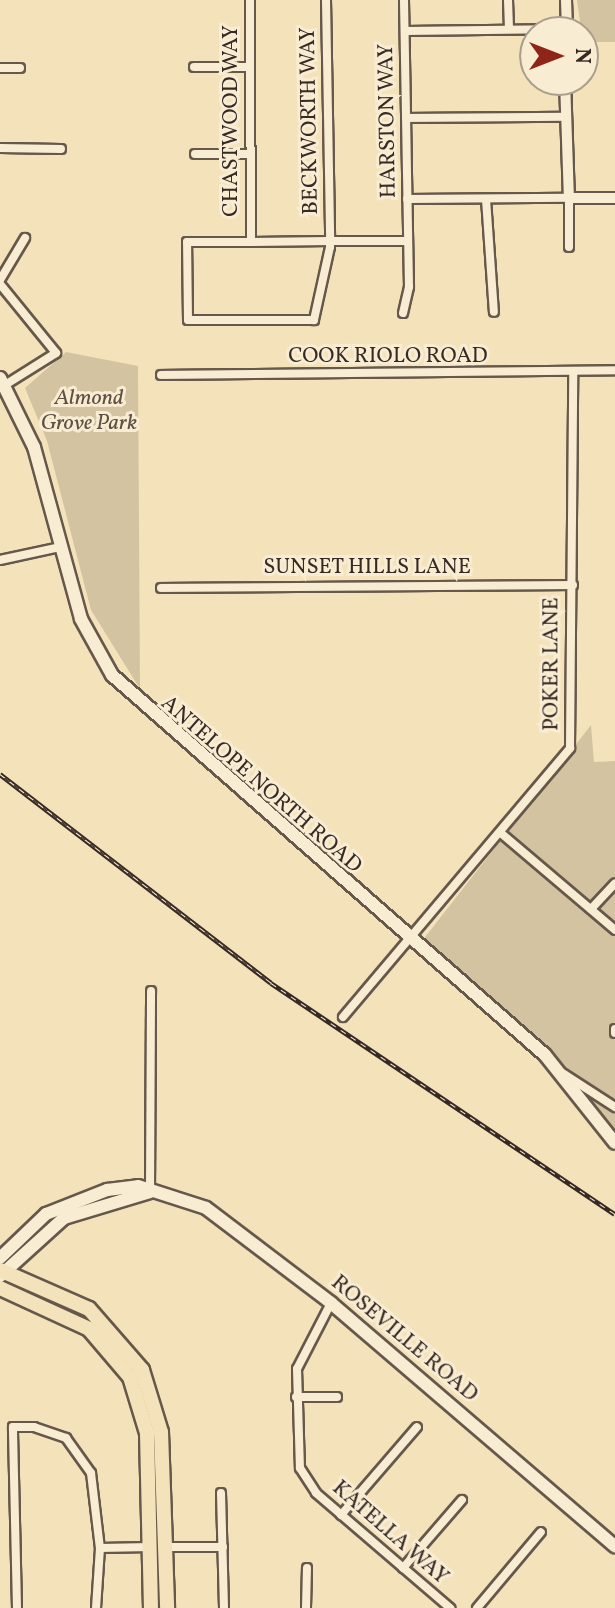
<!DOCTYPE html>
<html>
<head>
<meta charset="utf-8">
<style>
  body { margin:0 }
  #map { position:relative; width:615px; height:1608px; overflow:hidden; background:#f4e2bb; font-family:Vollkorn,serif }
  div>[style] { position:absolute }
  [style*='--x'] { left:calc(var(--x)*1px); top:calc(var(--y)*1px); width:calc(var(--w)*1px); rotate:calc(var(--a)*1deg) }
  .green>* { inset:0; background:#d4c3a1 }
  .roads { filter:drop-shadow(2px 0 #66584a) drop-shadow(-2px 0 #66584a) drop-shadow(0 2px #66584a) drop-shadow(0 -2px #66584a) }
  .minor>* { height:8px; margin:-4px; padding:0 4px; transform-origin:4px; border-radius:4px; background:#f8ecd3 }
  .tertiary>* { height:10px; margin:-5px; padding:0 5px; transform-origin:5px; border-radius:5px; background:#f8ecd3 }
  .secondary>* { height:12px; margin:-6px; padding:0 6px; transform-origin:6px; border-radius:6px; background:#f8ecd3 }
  .primary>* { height:14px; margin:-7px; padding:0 7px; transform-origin:7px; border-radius:7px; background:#f4e2bb }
  .rail>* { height:5px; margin-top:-2.5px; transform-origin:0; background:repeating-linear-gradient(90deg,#f8ecd3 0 6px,#372a24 0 12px); box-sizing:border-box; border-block:2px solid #372a24 }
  span { translate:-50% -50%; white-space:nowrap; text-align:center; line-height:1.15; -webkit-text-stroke:6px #f8ecd3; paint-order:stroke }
  .street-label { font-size:22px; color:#372a24 }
  .park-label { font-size:22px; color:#5e5043; font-style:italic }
  .north { position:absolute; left:519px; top:16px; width:80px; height:80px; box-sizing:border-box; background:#f8ecd3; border:2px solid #ab9e8d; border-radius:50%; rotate:90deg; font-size:22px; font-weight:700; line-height:32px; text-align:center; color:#372a24 }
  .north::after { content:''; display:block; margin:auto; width:28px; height:36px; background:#8f2418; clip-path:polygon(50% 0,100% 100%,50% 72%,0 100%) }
</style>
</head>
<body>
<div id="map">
  <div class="green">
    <div style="clip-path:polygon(577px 0,615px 0,615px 42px,583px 42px)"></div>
    <div style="clip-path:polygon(66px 352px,138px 366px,140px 689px,91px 610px,47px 441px,25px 388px)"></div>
    <div style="clip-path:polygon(591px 725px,594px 762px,615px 761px,615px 1130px,537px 1036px,422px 941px)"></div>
  </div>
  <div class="roads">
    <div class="minor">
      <div style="--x:250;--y:0;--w:242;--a:89.8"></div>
      <div style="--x:326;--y:0;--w:241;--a:89"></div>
      <div style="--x:330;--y:241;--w:6;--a:90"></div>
      <div style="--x:330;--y:247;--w:75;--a:102.4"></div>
      <div style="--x:314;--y:320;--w:126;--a:180"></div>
      <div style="--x:188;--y:320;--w:78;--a:-90.7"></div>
      <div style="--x:187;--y:242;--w:64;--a:0"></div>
      <div style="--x:251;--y:242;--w:79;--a:-0.7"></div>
      <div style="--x:330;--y:241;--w:78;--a:0"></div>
      <div style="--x:508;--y:0;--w:29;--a:88"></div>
      <div style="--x:405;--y:31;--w:162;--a:-0.7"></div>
      <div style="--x:194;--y:67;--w:55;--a:0"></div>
      <div style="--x:0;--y:68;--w:20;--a:0"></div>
      <div style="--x:406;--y:118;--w:159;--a:-0.4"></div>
      <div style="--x:0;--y:148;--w:61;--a:0.9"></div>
      <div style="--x:195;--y:154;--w:55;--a:0"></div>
      <div style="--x:407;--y:199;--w:162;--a:-0.4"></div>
      <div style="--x:569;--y:198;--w:49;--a:90"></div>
      <div style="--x:486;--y:199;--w:113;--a:86"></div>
      <div style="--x:0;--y:280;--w:49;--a:-59.2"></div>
      <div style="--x:0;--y:284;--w:89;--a:50.9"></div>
      <div style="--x:56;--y:353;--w:60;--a:147.9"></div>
      <div style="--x:403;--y:313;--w:27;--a:-77"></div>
      <div style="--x:409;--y:287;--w:287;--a:-91"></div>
      <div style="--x:161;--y:375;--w:454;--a:-0.6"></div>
      <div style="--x:0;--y:560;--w:61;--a:-12.2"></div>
      <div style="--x:161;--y:588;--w:412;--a:-0.4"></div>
      <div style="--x:502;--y:834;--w:148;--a:40.3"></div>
      <div style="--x:591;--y:909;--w:35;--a:-47"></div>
      <div style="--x:343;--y:1017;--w:352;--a:-49.8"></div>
      <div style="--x:570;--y:748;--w:377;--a:-89.5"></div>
      <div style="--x:615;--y:1029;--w:4;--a:90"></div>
      <div style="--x:564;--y:1074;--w:61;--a:32.9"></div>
      <div style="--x:150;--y:1191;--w:200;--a:-89.7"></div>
      <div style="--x:331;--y:1303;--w:74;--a:117.3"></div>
      <div style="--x:297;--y:1369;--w:99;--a:88.3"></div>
      <div style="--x:300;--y:1468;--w:30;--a:57"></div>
      <div style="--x:316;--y:1493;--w:177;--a:40.6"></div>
      <div style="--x:296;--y:1397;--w:41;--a:0"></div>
      <div style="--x:221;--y:1493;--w:115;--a:88.5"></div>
      <div style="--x:341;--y:1515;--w:116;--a:-49.2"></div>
      <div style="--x:166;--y:1547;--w:57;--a:0"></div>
      <div style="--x:100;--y:1548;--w:51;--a:-1.1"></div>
      <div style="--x:403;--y:1568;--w:90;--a:-49.1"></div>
      <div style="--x:17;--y:1608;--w:181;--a:-91.3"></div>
      <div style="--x:13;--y:1427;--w:21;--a:0"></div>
      <div style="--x:34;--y:1427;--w:34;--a:19"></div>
      <div style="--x:66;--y:1438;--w:43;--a:54.5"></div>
      <div style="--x:91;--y:1473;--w:76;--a:83.2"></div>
      <div style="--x:100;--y:1548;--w:60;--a:93.8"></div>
      <div style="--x:306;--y:1608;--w:40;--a:-88.6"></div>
      <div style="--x:477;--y:1608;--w:99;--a:-49.9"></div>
    </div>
    <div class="tertiary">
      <div style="--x:566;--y:0;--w:32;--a:88"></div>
      <div style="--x:565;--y:80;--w:118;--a:88.1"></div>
      <div style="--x:569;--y:198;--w:46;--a:0"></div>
    </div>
    <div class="secondary">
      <div style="--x:0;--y:378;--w:77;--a:63.8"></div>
      <div style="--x:34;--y:447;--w:178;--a:74.7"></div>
      <div style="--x:81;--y:619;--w:64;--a:61"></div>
      <div style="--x:112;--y:675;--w:576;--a:41.27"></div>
      <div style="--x:545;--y:1055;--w:112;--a:51.5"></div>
      <div style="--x:0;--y:1258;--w:64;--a:-43.7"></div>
      <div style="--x:46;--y:1214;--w:66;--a:-21.5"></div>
      <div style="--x:107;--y:1190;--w:31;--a:-7"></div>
      <div style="--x:138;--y:1186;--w:71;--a:17.9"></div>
      <div style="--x:206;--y:1208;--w:157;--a:37.2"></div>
      <div style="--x:331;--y:1303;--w:374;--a:40.6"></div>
      <div style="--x:0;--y:1276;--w:86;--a:-42.2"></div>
      <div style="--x:64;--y:1218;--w:90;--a:-16.8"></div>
    </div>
    <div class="primary">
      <div style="--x:0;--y:1270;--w:97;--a:23.7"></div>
      <div style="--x:89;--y:1309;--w:81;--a:49"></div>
      <div style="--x:142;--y:1370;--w:65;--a:73"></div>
      <div style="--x:161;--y:1432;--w:176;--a:88"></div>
      <div style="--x:0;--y:1288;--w:98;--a:24.7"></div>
      <div style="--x:89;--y:1329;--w:63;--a:49.5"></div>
      <div style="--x:130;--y:1377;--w:59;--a:73.1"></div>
      <div style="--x:147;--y:1433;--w:175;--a:88.7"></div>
    </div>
  </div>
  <div class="rail">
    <div style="--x:0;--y:774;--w:342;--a:37.6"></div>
    <div style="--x:271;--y:983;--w:414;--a:33.9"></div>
  </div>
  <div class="street-label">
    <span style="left:232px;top:121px;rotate:-90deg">CHASTWOOD WAY</span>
    <span style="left:310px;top:121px;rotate:-91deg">BECKWORTH WAY</span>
    <span style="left:388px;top:121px;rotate:-91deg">HARSTON WAY</span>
    <span style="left:388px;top:357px">COOK RIOLO ROAD</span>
    <span style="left:367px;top:568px">SUNSET HILLS LANE</span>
    <span style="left:552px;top:664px;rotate:-90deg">POKER LANE</span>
    <span style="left:261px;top:785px;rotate:41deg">ANTELOPE NORTH ROAD</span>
    <span style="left:404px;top:1339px;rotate:40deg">ROSEVILLE ROAD</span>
    <span style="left:390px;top:1533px;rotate:41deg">KATELLA WAY</span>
  </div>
  <div class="park-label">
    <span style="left:89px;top:411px">Almond<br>Grove Park</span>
  </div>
  <div class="north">N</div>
</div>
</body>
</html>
